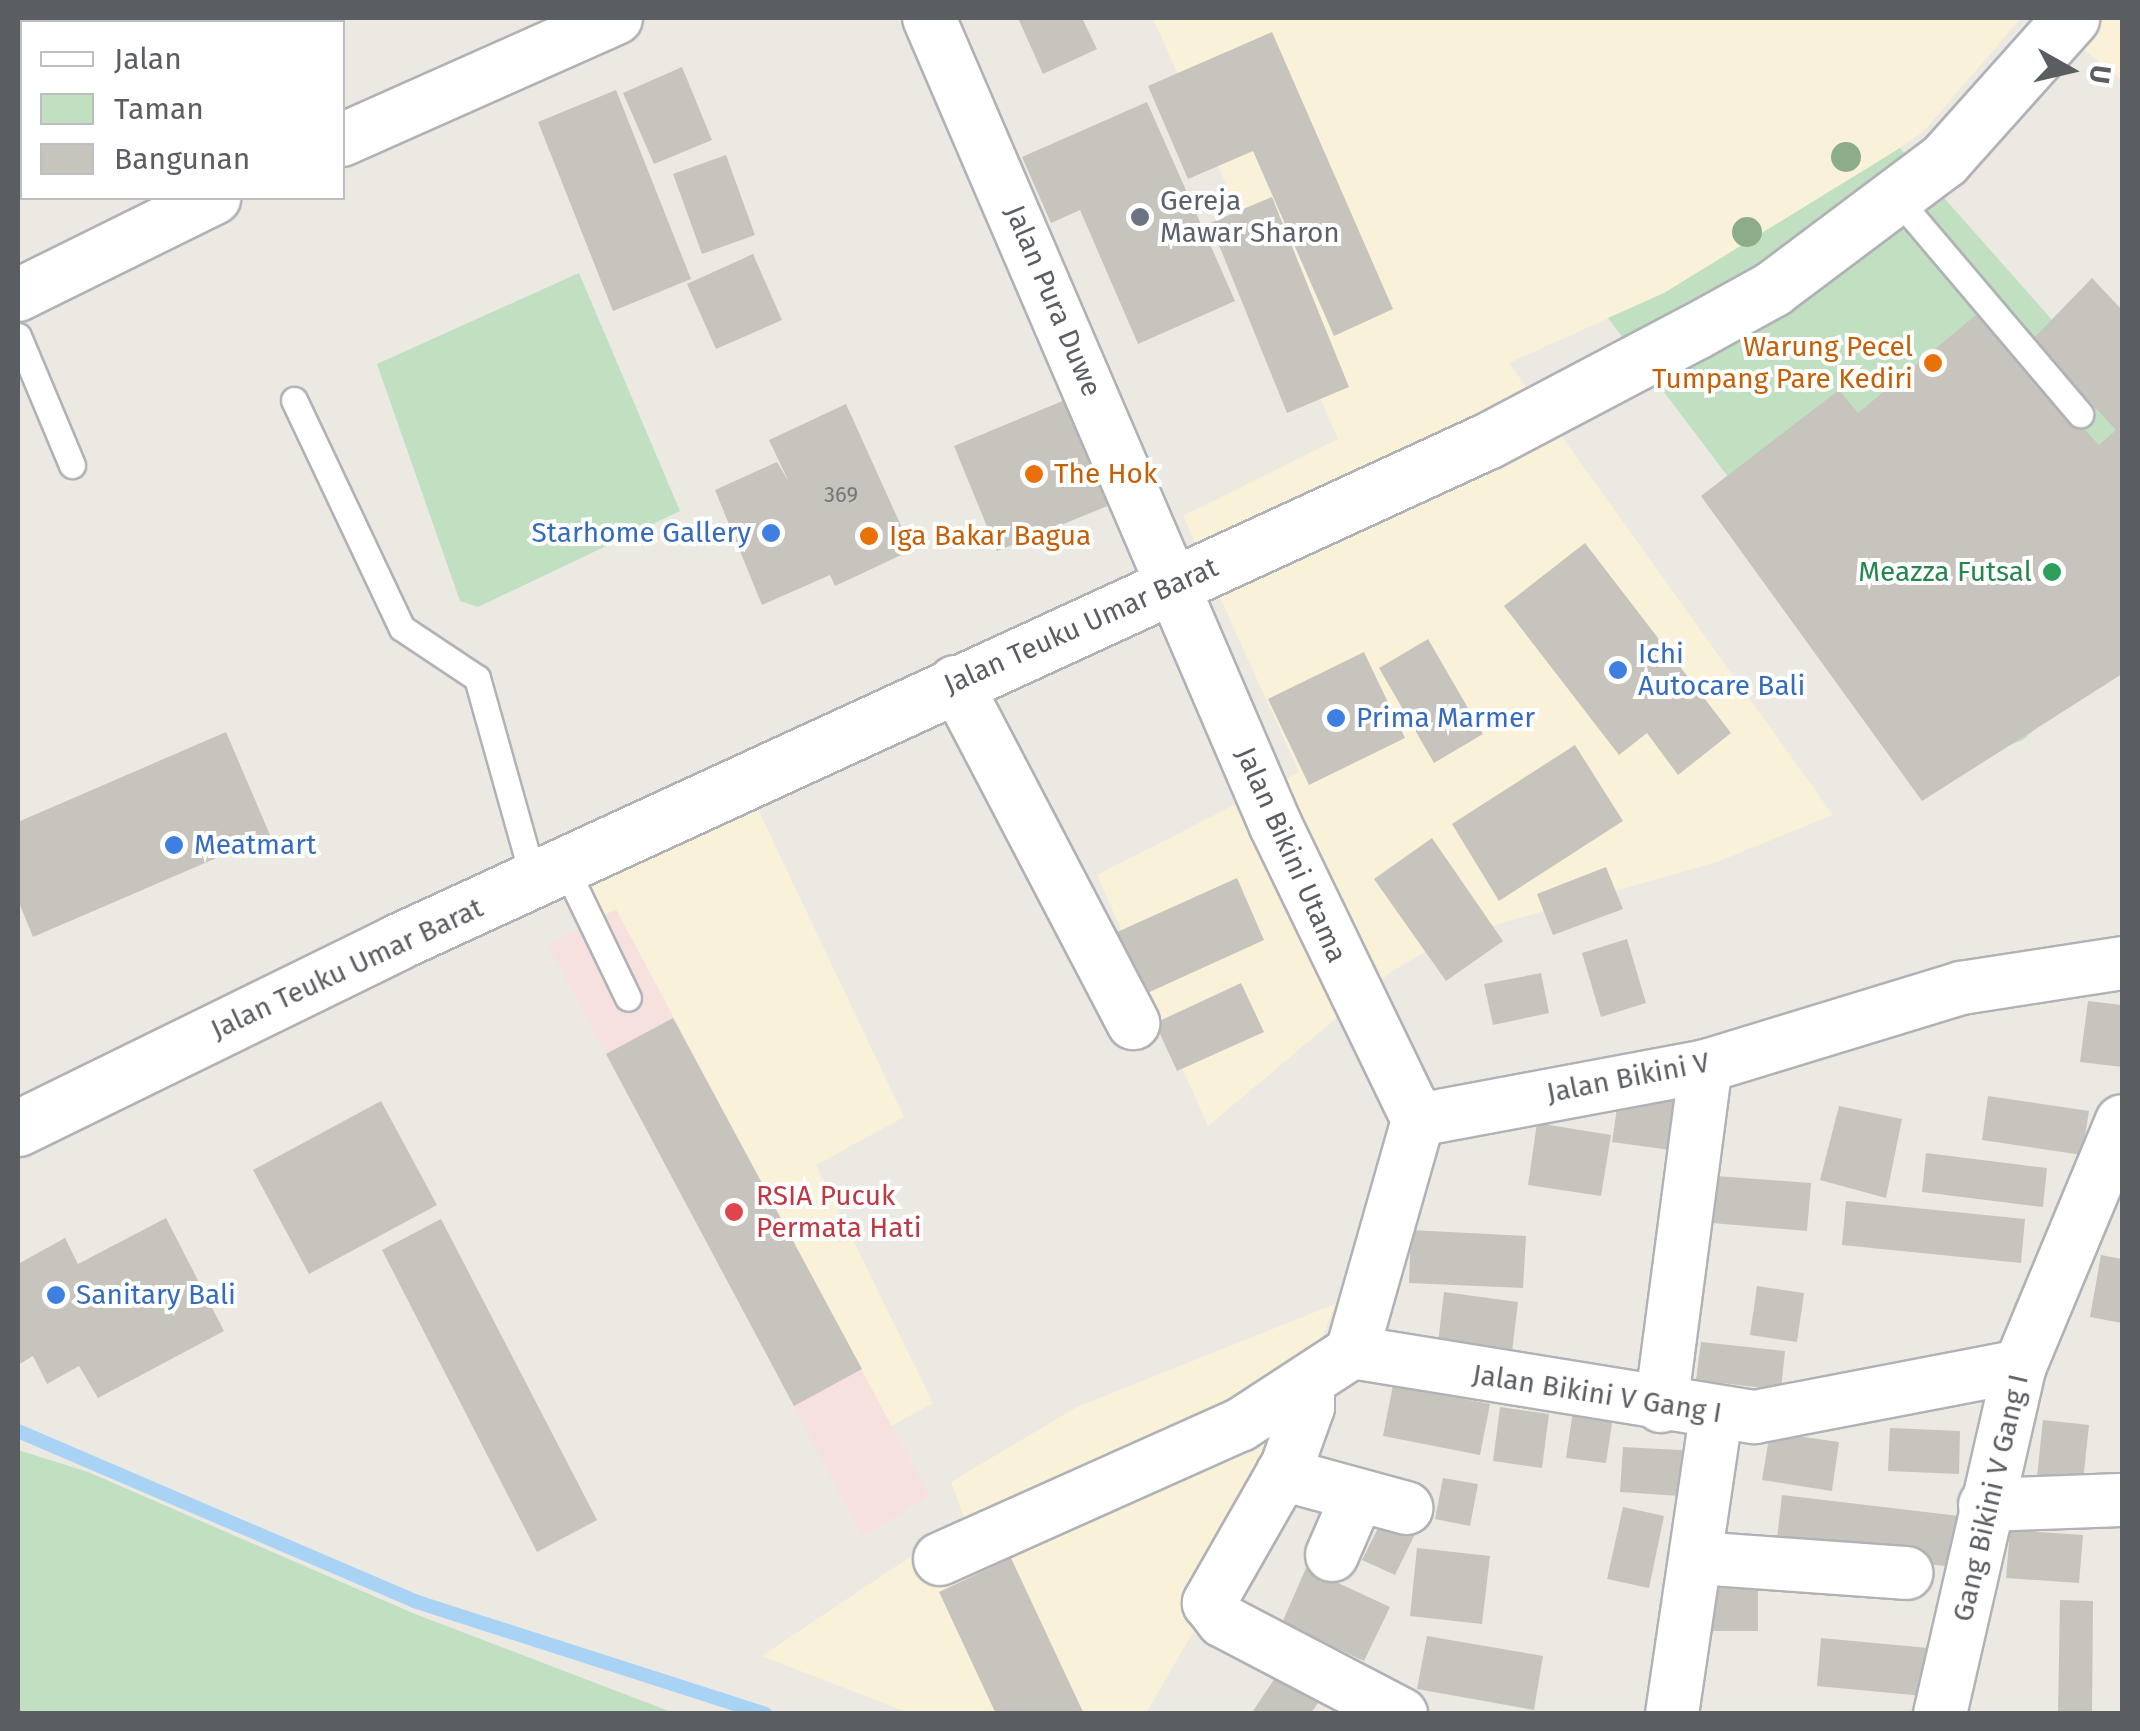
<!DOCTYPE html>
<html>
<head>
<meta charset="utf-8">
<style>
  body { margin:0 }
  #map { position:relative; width:2140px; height:1731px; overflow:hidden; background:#ebe9e2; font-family:"Fira Sans",sans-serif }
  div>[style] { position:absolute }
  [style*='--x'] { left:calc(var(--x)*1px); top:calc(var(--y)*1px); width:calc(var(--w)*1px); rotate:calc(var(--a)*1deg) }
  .commercial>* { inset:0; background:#f9f2d9 }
  .medical>* { inset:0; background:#f7e1df }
  .green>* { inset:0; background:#c1e0c1 }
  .stream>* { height:14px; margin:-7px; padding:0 7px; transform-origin:7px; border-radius:7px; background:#a9d3f5 }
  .building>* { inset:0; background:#c7c4be }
  .roads { filter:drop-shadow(2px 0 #afb2b6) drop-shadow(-2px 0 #afb2b6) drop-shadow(0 2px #afb2b6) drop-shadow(0 -2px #afb2b6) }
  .service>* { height:25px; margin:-12.5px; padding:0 12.5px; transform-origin:12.5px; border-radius:12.5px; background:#fff }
  .minor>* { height:52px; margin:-26px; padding:0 26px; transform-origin:26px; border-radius:26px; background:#fff }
  .secondary>* { height:55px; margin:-27.5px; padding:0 27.5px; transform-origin:27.5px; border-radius:27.5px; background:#fff }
  .trees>* { width:30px; height:30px; margin:-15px; border-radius:50%; background:#8bae89 }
  .dots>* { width:28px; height:28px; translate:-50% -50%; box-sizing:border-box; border:5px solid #fff; border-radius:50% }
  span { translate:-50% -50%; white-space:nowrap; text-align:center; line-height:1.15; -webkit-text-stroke:8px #fff; paint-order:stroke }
  .number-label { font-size:22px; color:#757778 }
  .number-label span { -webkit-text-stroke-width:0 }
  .worship-label { font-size:28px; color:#5b616d }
  .left { translate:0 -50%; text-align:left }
  .street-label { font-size:28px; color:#5a5d61 }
  .food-label { font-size:28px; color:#c56008 }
  .right { translate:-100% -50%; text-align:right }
  .shop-label { font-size:28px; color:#366cbe }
  .leisure-label { font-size:28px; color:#27864d }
  .health-label { font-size:28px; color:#be3a42 }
  .frame { position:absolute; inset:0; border:20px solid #5a5d61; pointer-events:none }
  .legend { position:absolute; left:20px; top:20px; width:325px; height:180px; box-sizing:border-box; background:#fff; border:2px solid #bdbec0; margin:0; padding:12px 18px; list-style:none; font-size:30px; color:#5a5d61 }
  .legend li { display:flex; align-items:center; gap:20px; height:50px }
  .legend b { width:50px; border:2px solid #bdbec0 }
  .north { position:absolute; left:2020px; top:20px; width:100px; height:100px; -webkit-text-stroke:8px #fff; paint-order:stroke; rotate:98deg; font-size:28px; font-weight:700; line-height:40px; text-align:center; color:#5a5d61 }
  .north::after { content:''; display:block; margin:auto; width:35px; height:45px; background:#5a5d61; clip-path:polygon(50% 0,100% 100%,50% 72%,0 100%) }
</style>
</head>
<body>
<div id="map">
  <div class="commercial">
    <div style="clip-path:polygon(1153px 18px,2021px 18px,1923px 132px,1882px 160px,1664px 293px,1509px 363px,1833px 815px,1717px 862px,1446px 939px,1390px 973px,1208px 1126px,1097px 875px,1299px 772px,1183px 516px,1338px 439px)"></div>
    <div style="clip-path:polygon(2045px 18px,2122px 18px,2122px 80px)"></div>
    <div style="clip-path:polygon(734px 759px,904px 1117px,816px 1165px,933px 1403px,839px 1455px,543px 846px)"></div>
    <div style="clip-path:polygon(1335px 1304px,1246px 1541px,1146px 1713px,909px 1713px,762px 1656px,965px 1520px,951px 1482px,1077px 1407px)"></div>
  </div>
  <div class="medical">
    <div style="clip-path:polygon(616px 909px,929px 1496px,863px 1537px,548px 945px)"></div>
  </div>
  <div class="green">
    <div style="clip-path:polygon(1900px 148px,2122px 399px,2122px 659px,2101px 668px,2023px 740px,1949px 769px,1608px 318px,1664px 293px)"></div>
    <div style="clip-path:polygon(579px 273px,680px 511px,478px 607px,460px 601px,377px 364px)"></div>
    <div style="clip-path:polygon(18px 1450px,88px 1472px,415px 1614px,674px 1713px,18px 1713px)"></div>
  </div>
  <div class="stream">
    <div style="--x:18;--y:1431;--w:431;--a:23.2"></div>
    <div style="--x:414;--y:1601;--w:369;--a:17.8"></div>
  </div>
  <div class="building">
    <div style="clip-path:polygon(18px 18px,73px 18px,22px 22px,22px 40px)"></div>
    <div style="clip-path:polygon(153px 18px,223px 18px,225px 22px,155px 22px)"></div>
    <div style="clip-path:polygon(1018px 18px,1082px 18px,1097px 49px,1043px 74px)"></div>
    <div style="clip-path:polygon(1272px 32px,1393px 309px,1334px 336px,1253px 151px,1188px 179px,1148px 86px)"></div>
    <div style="clip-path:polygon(682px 67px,712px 140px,654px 164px,623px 93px)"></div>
    <div style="clip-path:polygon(616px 90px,691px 279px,613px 311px,538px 122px)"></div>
    <div style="clip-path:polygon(1147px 102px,1235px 301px,1138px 344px,1080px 210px,1051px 223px,1022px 157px)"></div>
    <div style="clip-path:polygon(726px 155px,755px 235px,702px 254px,673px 174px)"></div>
    <div style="clip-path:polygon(1272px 197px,1349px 387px,1287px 413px,1210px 223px)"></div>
    <div style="clip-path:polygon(753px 254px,782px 320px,716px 349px,687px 284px)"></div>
    <div style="clip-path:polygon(2092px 278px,2122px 310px,2122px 674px,1922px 801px,1701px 496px,1839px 390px,1858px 413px,1977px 314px,2099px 445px,2116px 430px,2032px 340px)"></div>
    <div style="clip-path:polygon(1072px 397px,1115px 503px,997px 551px,954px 446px)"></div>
    <div style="clip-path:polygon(846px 404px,912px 550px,835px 586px,830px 575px,762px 605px,715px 490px,777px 462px,789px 482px,769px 440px)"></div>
    <div style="clip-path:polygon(1585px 543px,1731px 733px,1678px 775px,1647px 733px,1619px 755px,1504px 606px)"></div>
    <div style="clip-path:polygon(1428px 639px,1483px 734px,1434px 763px,1379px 668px)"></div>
    <div style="clip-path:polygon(1364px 652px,1405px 738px,1309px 785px,1268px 699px)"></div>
    <div style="clip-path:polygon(226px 732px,270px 835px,33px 937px,18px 900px,18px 822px)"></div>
    <div style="clip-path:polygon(1575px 745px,1623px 821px,1499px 901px,1452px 824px)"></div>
    <div style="clip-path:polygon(1432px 838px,1503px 941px,1446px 981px,1374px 879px)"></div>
    <div style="clip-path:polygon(1606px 867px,1623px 909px,1553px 935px,1537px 894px)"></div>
    <div style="clip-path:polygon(1237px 878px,1264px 940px,1143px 995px,1115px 933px)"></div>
    <div style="clip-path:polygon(1627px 939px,1646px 1003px,1601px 1017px,1582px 953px)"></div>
    <div style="clip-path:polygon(1541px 973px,1549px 1013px,1493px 1025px,1484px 984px)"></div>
    <div style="clip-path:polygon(1241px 983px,1264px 1032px,1177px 1071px,1155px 1023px)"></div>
    <div style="clip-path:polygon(2088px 1001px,2122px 1005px,2122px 1067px,2080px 1062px)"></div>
    <div style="clip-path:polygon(673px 1018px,862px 1369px,794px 1406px,606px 1054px)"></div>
    <div style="clip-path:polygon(1620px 1087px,1686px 1096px,1678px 1151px,1612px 1142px)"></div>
    <div style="clip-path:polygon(1988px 1096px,2089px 1111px,2082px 1155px,1982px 1140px)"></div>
    <div style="clip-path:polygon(381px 1101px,437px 1205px,309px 1274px,253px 1170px)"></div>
    <div style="clip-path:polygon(1839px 1106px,1902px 1119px,1886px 1198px,1820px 1180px)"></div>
    <div style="clip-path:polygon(1537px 1123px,1611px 1135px,1601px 1196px,1528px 1185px)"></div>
    <div style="clip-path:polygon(1926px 1153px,2047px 1168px,2043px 1207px,1922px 1192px)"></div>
    <div style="clip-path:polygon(1716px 1176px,1811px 1183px,1807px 1231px,1712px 1223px)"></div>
    <div style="clip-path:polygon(1846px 1201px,2025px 1219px,2021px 1263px,1842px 1245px)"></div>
    <div style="clip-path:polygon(166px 1218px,224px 1331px,98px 1398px,79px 1366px,47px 1384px,33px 1356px,18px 1365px,18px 1264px,65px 1238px,78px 1264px)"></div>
    <div style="clip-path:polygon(441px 1219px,597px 1520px,537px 1552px,382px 1250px)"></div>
    <div style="clip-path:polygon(1411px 1230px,1526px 1236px,1523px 1288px,1409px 1283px)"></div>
    <div style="clip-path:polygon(2101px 1255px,2122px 1259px,2122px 1323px,2090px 1317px)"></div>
    <div style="clip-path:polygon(1757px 1286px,1804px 1293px,1797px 1342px,1750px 1335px)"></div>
    <div style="clip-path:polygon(1444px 1292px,1518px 1302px,1511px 1360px,1437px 1351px)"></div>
    <div style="clip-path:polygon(1701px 1342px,1785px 1351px,1781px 1390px,1696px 1380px)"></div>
    <div style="clip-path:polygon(1393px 1385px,1490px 1404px,1480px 1455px,1383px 1436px)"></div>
    <div style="clip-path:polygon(1500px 1407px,1549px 1414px,1542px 1468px,1493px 1461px)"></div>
    <div style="clip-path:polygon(1573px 1411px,1613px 1417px,1606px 1463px,1566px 1458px)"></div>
    <div style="clip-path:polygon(2043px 1420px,2089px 1425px,2082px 1491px,2036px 1486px)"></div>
    <div style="clip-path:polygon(1890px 1428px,1960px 1431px,1959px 1474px,1888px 1471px)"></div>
    <div style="clip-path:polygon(1770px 1432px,1839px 1442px,1832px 1491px,1762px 1480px)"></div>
    <div style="clip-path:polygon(1623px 1447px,1698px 1451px,1695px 1497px,1620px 1492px)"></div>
    <div style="clip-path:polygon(1443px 1478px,1478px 1484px,1470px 1526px,1435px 1519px)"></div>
    <div style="clip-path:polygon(1782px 1495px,1959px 1516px,1954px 1567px,1776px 1547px)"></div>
    <div style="clip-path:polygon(1623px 1507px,1664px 1516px,1649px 1588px,1607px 1579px)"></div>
    <div style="clip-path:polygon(1386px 1512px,1418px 1528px,1395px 1575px,1362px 1560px)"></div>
    <div style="clip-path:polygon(2010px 1530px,2083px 1535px,2079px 1583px,2006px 1578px)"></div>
    <div style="clip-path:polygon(1417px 1548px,1490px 1556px,1482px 1624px,1410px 1616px)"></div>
    <div style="clip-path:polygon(1011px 1558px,1084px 1714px,996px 1714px,939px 1592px)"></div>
    <div style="clip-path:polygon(1306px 1568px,1390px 1607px,1364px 1661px,1282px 1623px)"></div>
    <div style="clip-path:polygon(1706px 1582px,1758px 1582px,1758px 1631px,1706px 1631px)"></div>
    <div style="clip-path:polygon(2060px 1600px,2093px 1601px,2092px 1714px,2058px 1714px)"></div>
    <div style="clip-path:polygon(1427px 1636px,1543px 1656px,1534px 1710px,1417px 1689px)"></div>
    <div style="clip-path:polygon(1821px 1638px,1939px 1649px,1935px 1697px,1817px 1686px)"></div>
    <div style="clip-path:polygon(1279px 1672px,1320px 1701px,1310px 1714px,1251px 1714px)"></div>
  </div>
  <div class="roads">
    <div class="service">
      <div style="--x:1896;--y:197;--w:285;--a:49.7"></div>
      <div style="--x:18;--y:336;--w:140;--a:67.3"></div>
      <div style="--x:294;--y:400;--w:252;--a:64.7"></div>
      <div style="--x:402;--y:628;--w:90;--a:33.7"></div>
      <div style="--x:477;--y:678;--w:211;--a:74.3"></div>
      <div style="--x:565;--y:867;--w:145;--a:64.3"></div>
    </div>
    <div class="minor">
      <div style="--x:109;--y:18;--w:5;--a:53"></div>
      <div style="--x:929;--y:18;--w:879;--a:66.76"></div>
      <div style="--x:1276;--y:826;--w:326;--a:64.2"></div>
      <div style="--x:342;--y:140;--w:300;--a:-24"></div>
      <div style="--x:18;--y:295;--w:219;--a:-26.3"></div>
      <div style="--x:955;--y:682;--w:385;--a:62.4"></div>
      <div style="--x:1418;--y:1120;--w:293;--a:-10.6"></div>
      <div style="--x:1706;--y:1066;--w:267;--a:-17"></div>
      <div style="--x:1961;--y:988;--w:163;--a:-8.8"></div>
      <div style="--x:1352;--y:1352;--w:408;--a:9.2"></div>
      <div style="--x:1755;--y:1417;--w:270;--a:-10.9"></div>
      <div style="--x:1308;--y:1383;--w:24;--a:90"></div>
      <div style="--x:1308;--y:1407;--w:63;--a:109.6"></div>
      <div style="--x:1287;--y:1466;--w:158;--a:119.7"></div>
      <div style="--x:1209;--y:1603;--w:23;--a:52"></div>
      <div style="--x:1223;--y:1621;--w:201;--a:27.6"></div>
      <div style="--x:1661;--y:1406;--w:343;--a:-82.5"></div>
      <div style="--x:1282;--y:1474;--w:129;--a:15.3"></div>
      <div style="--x:1985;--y:1505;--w:137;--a:-2.1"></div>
      <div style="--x:1332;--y:1555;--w:65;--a:-66.6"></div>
      <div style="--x:1697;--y:1558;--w:210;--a:4.1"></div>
      <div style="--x:940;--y:1559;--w:329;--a:-24.1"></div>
      <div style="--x:1240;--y:1425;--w:134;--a:-33.1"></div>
      <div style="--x:1352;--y:1352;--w:241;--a:-74.1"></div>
      <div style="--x:1672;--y:1714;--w:301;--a:-81.6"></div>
      <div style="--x:1940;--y:1714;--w:357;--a:-77.1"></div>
      <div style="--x:2020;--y:1366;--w:265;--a:-67.4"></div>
    </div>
    <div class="secondary">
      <div style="--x:18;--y:1128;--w:422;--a:-26.1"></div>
      <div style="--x:397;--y:942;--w:1200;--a:-24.69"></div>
      <div style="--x:1487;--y:441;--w:236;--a:-27.8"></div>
      <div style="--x:1696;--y:331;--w:87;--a:-28.9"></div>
      <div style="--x:1772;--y:289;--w:215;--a:-36.9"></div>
      <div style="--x:1944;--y:160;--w:191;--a:-48.2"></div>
    </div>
  </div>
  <div class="trees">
    <div style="left:1846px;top:157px"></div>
    <div style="left:1747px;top:232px"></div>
  </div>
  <div class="dots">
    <div style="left:1140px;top:217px;background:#6b7280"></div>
    <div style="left:1933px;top:363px;background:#e8710a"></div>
    <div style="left:1034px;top:474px;background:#e8710a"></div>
    <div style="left:771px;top:533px;background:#3f7fe0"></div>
    <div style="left:869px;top:536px;background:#e8710a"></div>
    <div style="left:2052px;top:572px;background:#2e9e5b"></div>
    <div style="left:1618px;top:670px;background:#3f7fe0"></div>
    <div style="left:1336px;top:718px;background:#3f7fe0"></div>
    <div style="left:174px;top:845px;background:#3f7fe0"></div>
    <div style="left:734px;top:1212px;background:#e0444e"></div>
    <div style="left:56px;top:1295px;background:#3f7fe0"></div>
  </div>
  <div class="number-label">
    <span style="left:841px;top:495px">369</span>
  </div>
  <div class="worship-label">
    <span class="left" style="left:1160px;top:217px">Gereja<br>Mawar Sharon</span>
  </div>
  <div class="street-label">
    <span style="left:1053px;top:301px;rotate:67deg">Jalan Pura Duwe</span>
    <span style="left:1081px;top:626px;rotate:-24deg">Jalan Teuku Umar Barat</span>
    <span style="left:1291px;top:855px;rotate:66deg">Jalan Bikini Utama</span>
    <span style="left:347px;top:969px;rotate:-25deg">Jalan Teuku Umar Barat</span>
    <span style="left:1628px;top:1078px;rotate:-11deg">Jalan Bikini V</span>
    <span style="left:1597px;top:1394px;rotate:9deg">Jalan Bikini V Gang I</span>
    <span style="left:1991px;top:1498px;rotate:-77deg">Gang Bikini V Gang I</span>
  </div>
  <div class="food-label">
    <span class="right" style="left:1913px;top:363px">Warung Pecel<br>Tumpang Pare Kediri</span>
    <span class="left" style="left:1054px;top:474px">The Hok</span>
    <span class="left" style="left:889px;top:536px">Iga Bakar Bagua</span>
  </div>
  <div class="shop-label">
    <span class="right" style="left:751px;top:533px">Starhome Gallery</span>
    <span class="left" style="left:1638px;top:670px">Ichi<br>Autocare Bali</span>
    <span class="left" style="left:1356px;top:718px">Prima Marmer</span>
    <span class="left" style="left:194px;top:845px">Meatmart</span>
    <span class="left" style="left:76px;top:1295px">Sanitary Bali</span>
  </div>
  <div class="leisure-label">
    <span class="right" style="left:2032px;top:572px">Meazza Futsal</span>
  </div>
  <div class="health-label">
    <span class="left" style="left:756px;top:1212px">RSIA Pucuk<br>Permata Hati</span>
  </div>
  <div class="frame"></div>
  <ul class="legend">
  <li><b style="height:12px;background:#fff"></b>Jalan</li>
  <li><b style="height:28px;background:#c1e0c1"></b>Taman</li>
  <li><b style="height:28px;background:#c7c4be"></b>Bangunan</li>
  </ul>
  <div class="north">U</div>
</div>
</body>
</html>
